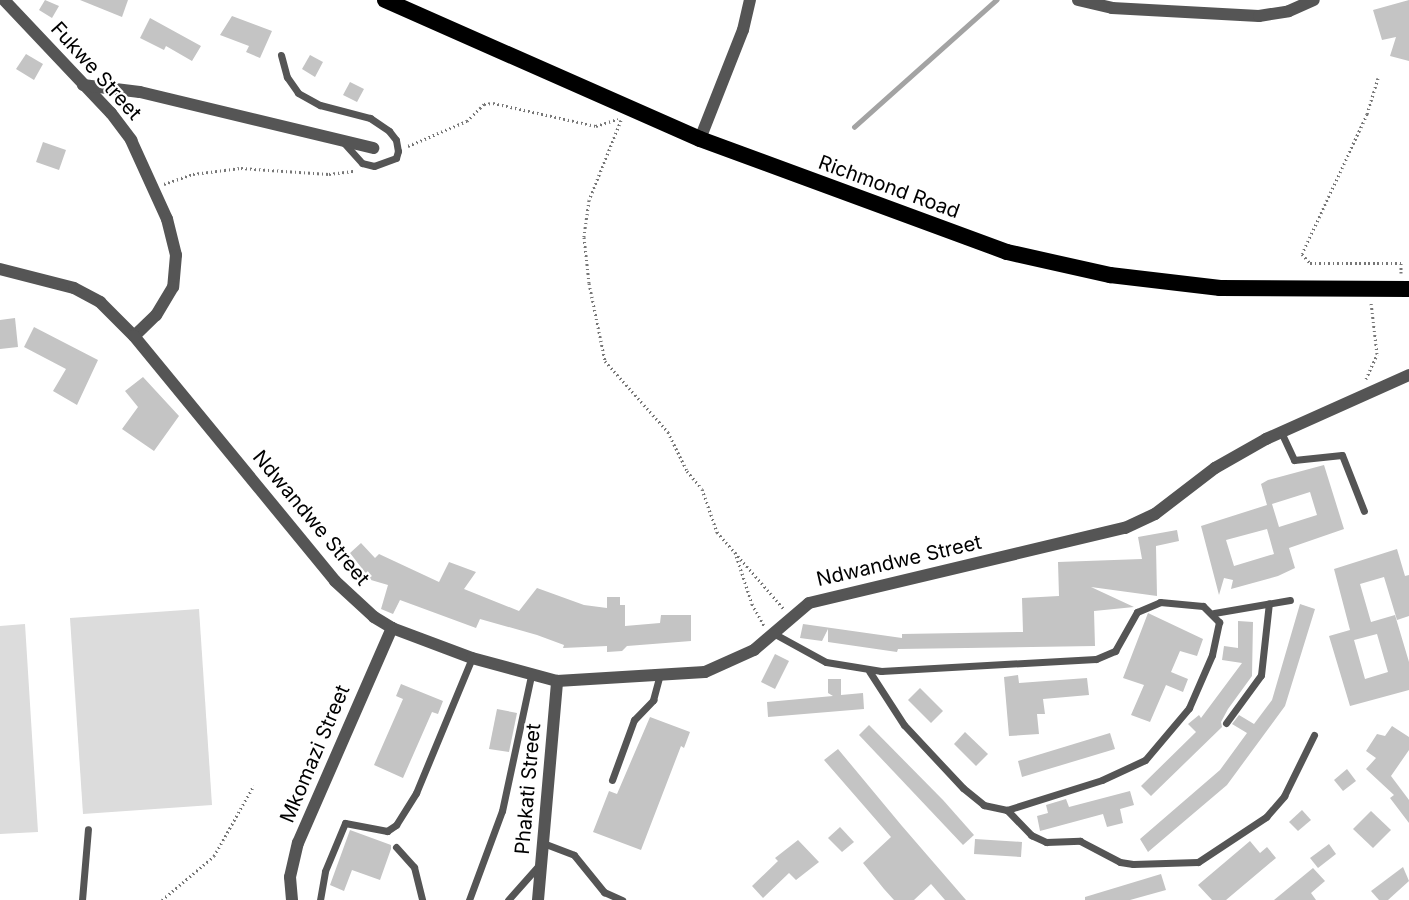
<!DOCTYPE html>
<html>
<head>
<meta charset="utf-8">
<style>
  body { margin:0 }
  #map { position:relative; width:1409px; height:900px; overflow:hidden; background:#fff; font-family:Inter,sans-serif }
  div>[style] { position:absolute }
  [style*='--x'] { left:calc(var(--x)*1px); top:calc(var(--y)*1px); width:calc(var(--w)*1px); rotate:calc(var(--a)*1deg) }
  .green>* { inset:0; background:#dcdcdc }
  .stream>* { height:4.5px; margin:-2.25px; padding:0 2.25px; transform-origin:2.25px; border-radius:2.25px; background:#a3a3a3 }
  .building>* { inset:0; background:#c4c4c4 }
  .path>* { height:3px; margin-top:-1.5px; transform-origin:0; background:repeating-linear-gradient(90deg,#777 0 1.5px,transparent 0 4.5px) }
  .service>* { height:7px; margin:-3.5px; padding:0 3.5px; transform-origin:3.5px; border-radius:3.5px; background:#555 }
  .minor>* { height:12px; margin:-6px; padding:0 6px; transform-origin:6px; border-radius:6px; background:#555 }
  .trunk>* { height:16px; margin:-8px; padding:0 8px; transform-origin:8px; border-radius:8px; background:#000 }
  span { translate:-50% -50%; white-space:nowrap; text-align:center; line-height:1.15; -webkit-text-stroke:4.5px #fff; paint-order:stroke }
  .street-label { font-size:20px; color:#000 }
</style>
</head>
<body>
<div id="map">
  <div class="green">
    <div style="clip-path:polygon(199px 609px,212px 805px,83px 814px,70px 618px)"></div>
    <div style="clip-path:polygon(25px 624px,38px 832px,0 834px,0 626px)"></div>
  </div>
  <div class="stream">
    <div style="--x:854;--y:127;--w:191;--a:-41.8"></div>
  </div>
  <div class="building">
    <div style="clip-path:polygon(45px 0,59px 6px,52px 18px,39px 10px)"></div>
    <div style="clip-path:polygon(80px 0,128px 0,122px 17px)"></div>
    <div style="clip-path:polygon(1409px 0,1409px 61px,1390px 56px,1396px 37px,1382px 40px,1373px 10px)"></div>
    <div style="clip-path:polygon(232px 16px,272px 31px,260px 58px,246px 52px,249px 46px,220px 35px)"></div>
    <div style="clip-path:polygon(150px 18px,201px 46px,192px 61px,166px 46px,164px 50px,140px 38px)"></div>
    <div style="clip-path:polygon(26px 54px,43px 64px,34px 80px,16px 69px)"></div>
    <div style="clip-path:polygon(310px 55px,323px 62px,315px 77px,302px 69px)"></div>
    <div style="clip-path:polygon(350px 82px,364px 89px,357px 102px,343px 95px)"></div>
    <div style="clip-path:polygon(43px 142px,66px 150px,59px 170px,36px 162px)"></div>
    <div style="clip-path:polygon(15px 318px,18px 347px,0 349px,0 320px)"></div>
    <div style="clip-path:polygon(34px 327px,98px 360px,77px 405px,53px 391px,66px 369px,24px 347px)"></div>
    <div style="clip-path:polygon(143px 377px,179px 416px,154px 451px,122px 429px,138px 407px,125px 391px)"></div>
    <div style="clip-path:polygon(evenodd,1324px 465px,1344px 529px,1289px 548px,1295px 568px,1278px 576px,1231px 589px,1233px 580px,1224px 578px,1219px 595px,1201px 526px,1267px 505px,1261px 484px,1268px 480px,1324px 465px,1310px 492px,1317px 515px,1279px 527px,1272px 504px,1310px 492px,1324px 465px,1267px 529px,1274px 554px,1234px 566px,1226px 540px,1267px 529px)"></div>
    <div style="clip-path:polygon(1177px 530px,1179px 541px,1156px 546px,1157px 596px,1091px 587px,1134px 607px,1094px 611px,1095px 646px,898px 649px,897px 652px,828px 642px,828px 629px,822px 641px,800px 638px,803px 624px,902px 638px,902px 634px,1023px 632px,1022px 598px,1059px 596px,1058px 562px,1142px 559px,1138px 537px)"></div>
    <div style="clip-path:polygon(361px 543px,375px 558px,379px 554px,439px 582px,449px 562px,476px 572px,464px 589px,519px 611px,537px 588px,584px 605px,607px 608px,607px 597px,620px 597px,620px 605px,625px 605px,625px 626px,660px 623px,661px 615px,691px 615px,691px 641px,627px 646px,622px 651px,607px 652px,607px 646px,563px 648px,564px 645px,537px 635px,480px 619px,476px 628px,400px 600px,393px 614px,381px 609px,388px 585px,371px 580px,350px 553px)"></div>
    <div style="clip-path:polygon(evenodd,1397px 549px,1405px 576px,1409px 575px,1409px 616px,1397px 620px,1384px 577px,1360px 584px,1371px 622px,1395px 615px,1409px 662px,1409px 690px,1350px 706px,1329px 636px,1350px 630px,1334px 569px,1397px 549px,1377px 634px,1388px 672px,1365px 679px,1354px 640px,1377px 634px)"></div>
    <div style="clip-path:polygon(1300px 604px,1315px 609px,1285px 706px,1227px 785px,1148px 852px,1140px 839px,1220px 770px,1247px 733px,1232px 724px,1239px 715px,1254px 724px,1272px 700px)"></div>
    <div style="clip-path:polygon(1148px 613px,1203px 639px,1197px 656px,1180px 651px,1171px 672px,1188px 679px,1183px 692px,1166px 685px,1150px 722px,1131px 715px,1144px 685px,1123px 678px)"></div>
    <div style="clip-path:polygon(1238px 621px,1253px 622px,1252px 676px,1228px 709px,1221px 722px,1222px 727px,1151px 796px,1141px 786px,1196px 732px,1188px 724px,1199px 715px,1201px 718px,1242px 663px,1222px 660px,1224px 646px,1238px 648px)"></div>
    <div style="clip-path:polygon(775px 654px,789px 661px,775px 689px,761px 682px)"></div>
    <div style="clip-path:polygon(1018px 675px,1019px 683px,1087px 678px,1089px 695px,1043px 699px,1045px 714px,1037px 714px,1039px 734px,1009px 736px,1004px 677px)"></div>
    <div style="clip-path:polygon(828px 679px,841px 679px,841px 695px,863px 693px,864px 709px,768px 717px,767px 702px,833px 696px,828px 693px)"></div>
    <div style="clip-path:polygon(401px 684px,443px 701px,438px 714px,432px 712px,403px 778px,374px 765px,403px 699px,396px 696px)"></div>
    <div style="clip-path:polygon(920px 688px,943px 711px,931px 723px,908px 700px)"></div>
    <div style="clip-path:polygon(497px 709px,517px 713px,509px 752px,489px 749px)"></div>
    <div style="clip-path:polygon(650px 717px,690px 732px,684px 748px,681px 746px,641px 850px,593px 832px,609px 791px,617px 794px)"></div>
    <div style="clip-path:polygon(869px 725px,943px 800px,974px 835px,963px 845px,859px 735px)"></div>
    <div style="clip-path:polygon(1392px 726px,1409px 737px,1409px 750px,1391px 776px,1409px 800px,1409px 823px,1390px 798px,1394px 795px,1366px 769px,1376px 758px,1366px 751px,1377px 734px,1385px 736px)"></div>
    <div style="clip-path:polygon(965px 732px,988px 754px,976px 766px,954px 744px)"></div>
    <div style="clip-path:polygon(1110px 733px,1115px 749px,1022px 777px,1018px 761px)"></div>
    <div style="clip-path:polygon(838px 749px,902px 826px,966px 900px,945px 900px,931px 884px,914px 900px,894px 900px,884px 889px,863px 863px,891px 837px,824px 760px)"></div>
    <div style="clip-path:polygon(1347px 769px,1356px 781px,1343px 791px,1334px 780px)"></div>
    <div style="clip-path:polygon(1130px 791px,1134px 805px,1120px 809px,1123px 823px,1107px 827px,1103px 814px,1040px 831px,1037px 816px,1048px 813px,1046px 805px,1066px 799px,1069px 807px)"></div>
    <div style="clip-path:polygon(1302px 810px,1311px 820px,1298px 831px,1289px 822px)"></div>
    <div style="clip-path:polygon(1371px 811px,1391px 830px,1373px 848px,1353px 829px)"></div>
    <div style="clip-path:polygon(840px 827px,854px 842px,842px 852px,828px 838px)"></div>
    <div style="clip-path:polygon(350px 830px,391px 845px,391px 849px,380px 880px,352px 870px,344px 891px,330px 885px)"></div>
    <div style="clip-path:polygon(975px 839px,1022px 842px,1021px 857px,974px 854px)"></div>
    <div style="clip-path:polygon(798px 840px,819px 862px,796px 880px,789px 873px,763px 898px,752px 886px,778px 861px,775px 858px)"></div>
    <div style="clip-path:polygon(1250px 841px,1260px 853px,1267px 847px,1276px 858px,1226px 900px,1212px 900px,1198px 885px)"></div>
    <div style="clip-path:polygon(1329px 844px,1336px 854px,1318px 868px,1310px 858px)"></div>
    <div style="clip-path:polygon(1403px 867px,1409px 881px,1388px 900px,1379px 900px,1371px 891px)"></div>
    <div style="clip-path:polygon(1313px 868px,1325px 881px,1311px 893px,1316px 900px,1274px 900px)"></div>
    <div style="clip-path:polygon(1161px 874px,1166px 890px,1130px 900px,1085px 900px,1085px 897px)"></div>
  </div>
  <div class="path">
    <div style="--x:1378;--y:78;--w:38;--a:107"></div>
    <div style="--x:1367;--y:114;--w:154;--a:114.9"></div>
    <div style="--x:1302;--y:254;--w:12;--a:48"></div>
    <div style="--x:1310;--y:263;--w:91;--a:0"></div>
    <div style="--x:1401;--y:263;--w:10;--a:90"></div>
    <div style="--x:621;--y:120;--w:86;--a:111.8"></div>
    <div style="--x:589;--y:200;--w:37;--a:98"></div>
    <div style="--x:584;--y:237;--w:46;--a:83.8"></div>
    <div style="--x:589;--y:283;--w:80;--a:78.4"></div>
    <div style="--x:605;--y:361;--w:95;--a:48.4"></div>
    <div style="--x:668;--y:432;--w:43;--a:64"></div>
    <div style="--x:687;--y:471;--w:23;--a:50"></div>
    <div style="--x:702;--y:489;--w:46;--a:70.8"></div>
    <div style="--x:717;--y:532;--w:101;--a:49"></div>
    <div style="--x:408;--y:146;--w:64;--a:-23"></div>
    <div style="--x:467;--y:121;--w:24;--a:-45"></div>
    <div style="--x:484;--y:104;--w:9;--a:-6"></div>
    <div style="--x:493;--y:103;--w:106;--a:12.6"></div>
    <div style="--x:596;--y:126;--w:23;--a:-18"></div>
    <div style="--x:164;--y:184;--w:31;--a:-19"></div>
    <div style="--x:193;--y:174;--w:48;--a:-7.1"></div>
    <div style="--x:241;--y:168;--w:88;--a:3.9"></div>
    <div style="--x:329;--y:174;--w:26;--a:-7"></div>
    <div style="--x:1366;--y:379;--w:27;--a:-66"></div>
    <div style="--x:1377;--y:354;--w:52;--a:-96.6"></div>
    <div style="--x:735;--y:552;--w:55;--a:71.9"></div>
    <div style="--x:752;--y:604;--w:25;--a:61"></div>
    <div style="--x:162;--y:900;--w:68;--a:-40.2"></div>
    <div style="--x:214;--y:856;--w:81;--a:-60.6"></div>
  </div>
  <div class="service">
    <div style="--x:281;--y:55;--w:23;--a:75"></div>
    <div style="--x:287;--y:77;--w:19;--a:55"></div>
    <div style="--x:298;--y:93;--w:25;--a:29"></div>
    <div style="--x:320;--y:105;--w:52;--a:14.6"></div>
    <div style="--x:370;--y:118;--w:23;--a:34"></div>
    <div style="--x:389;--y:131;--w:11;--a:52"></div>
    <div style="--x:396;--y:140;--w:11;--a:80"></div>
    <div style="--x:398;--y:151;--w:7;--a:106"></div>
    <div style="--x:396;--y:158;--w:23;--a:160"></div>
    <div style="--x:374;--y:166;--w:12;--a:-166"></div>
    <div style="--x:362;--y:163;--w:30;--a:-132"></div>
    <div style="--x:1281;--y:432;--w:31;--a:65"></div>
    <div style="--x:1294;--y:460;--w:48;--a:-5.9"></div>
    <div style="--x:1342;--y:455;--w:60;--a:68.6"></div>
    <div style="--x:1214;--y:613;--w:77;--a:-9.7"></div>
    <div style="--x:773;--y:633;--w:60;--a:28.7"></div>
    <div style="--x:826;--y:662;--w:56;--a:9.3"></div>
    <div style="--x:881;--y:671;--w:215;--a:-3.2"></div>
    <div style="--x:1096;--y:659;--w:21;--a:-23"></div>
    <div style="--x:1115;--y:651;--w:45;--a:-60.6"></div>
    <div style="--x:1137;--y:612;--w:25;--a:-23"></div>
    <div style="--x:1160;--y:602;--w:43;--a:5.3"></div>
    <div style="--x:1203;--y:606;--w:23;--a:45"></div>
    <div style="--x:1219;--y:622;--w:34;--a:102"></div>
    <div style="--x:1212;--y:655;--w:58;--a:113.5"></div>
    <div style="--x:1189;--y:708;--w:68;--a:130.2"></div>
    <div style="--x:1145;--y:760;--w:47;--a:155.1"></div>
    <div style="--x:1102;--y:780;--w:100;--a:162.5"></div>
    <div style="--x:1007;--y:810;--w:24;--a:-168"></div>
    <div style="--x:984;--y:805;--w:27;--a:-141"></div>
    <div style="--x:963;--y:788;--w:86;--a:-133.1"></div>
    <div style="--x:904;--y:725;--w:64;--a:-122.9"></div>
    <div style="--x:1226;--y:723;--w:59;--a:-53.9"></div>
    <div style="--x:1261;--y:675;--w:72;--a:-83.7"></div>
    <div style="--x:612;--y:780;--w:64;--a:-69.9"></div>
    <div style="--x:634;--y:720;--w:28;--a:-46"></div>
    <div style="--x:653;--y:700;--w:23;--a:-75"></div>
    <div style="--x:1007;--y:810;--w:35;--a:46"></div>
    <div style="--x:1031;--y:835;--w:17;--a:25"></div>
    <div style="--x:1046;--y:842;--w:34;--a:-2"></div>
    <div style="--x:1080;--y:841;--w:45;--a:27.7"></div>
    <div style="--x:1120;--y:862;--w:13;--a:9"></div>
    <div style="--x:1133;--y:864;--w:65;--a:-1.8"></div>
    <div style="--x:1198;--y:862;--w:82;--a:-33.5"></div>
    <div style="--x:1266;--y:817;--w:28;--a:-49"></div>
    <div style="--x:1284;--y:796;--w:68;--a:-63.8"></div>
    <div style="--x:543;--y:843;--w:33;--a:21"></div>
    <div style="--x:574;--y:855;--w:48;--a:51"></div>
    <div style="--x:604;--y:892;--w:20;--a:24"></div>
    <div style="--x:396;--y:847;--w:27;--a:48"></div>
    <div style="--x:414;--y:867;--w:34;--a:76"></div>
    <div style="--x:82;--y:900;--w:71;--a:-85.2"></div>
    <div style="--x:320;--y:900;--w:29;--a:-80"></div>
    <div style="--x:325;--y:871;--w:52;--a:-67.4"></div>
    <div style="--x:345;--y:823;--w:43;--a:10.8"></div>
    <div style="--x:387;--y:831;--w:11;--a:-34"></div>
    <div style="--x:396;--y:825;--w:38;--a:-58"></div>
    <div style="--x:416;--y:793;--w:146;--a:-67.5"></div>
    <div style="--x:469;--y:900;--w:95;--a:-69.7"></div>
    <div style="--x:502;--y:811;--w:138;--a:-77.9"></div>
    <div style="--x:508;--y:900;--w:48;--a:-48.4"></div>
  </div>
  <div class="minor">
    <div style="--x:4;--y:0;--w:156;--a:46.6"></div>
    <div style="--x:111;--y:113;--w:34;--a:53"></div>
    <div style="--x:131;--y:140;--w:87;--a:65.5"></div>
    <div style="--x:167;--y:219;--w:37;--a:76"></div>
    <div style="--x:176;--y:255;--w:32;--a:95"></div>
    <div style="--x:173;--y:287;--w:33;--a:121"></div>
    <div style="--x:156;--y:315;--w:30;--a:136"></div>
    <div style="--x:1078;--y:0;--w:35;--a:13"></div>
    <div style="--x:1112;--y:8;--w:147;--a:3.1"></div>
    <div style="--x:1259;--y:16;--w:30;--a:-9"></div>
    <div style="--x:1289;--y:11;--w:27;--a:-24"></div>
    <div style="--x:83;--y:85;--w:57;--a:7"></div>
    <div style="--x:140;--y:92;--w:240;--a:13.5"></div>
    <div style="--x:700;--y:139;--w:117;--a:-68.5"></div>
    <div style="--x:743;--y:30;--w:31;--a:-77"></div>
    <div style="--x:0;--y:269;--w:76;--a:14.4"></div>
    <div style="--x:74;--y:288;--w:30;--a:28"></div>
    <div style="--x:100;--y:302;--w:48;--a:45"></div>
    <div style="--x:134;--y:336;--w:317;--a:50.6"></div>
    <div style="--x:335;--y:581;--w:53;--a:42.7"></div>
    <div style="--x:374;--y:617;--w:21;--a:31"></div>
    <div style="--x:392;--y:628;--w:85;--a:20.6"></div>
    <div style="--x:472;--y:658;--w:88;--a:15.1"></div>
    <div style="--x:557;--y:681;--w:148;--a:-3.5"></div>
    <div style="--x:705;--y:672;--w:54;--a:-24.2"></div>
    <div style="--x:754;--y:650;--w:72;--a:-40.5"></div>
    <div style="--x:809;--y:603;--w:325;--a:-13.4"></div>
    <div style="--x:1125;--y:528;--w:33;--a:-25"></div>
    <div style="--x:1155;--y:514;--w:76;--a:-37.5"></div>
    <div style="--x:1215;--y:468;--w:59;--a:-29.6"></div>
    <div style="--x:1266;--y:439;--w:157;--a:-24.1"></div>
    <div style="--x:292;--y:900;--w:23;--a:-95"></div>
    <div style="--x:290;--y:877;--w:35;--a:-77"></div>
    <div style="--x:298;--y:843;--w:235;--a:-66.4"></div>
    <div style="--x:538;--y:900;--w:220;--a:-85"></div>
  </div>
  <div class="trunk">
    <div style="--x:385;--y:0;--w:344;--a:23.8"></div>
    <div style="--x:700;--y:139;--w:327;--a:20.2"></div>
    <div style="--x:1007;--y:252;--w:106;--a:12.6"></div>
    <div style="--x:1110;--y:275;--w:111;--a:6.7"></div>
    <div style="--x:1220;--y:288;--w:189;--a:0.3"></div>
  </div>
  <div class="street-label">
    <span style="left:96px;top:71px;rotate:48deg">Fukwe Street</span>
    <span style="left:889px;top:187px;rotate:20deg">Richmond Road</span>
    <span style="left:311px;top:518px;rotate:50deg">Ndwandwe Street</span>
    <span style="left:899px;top:561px;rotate:-13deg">Ndwandwe Street</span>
    <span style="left:315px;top:754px;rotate:-67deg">Mkomazi Street</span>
    <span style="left:528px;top:789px;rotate:-85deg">Phakati Street</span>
  </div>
</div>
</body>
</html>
